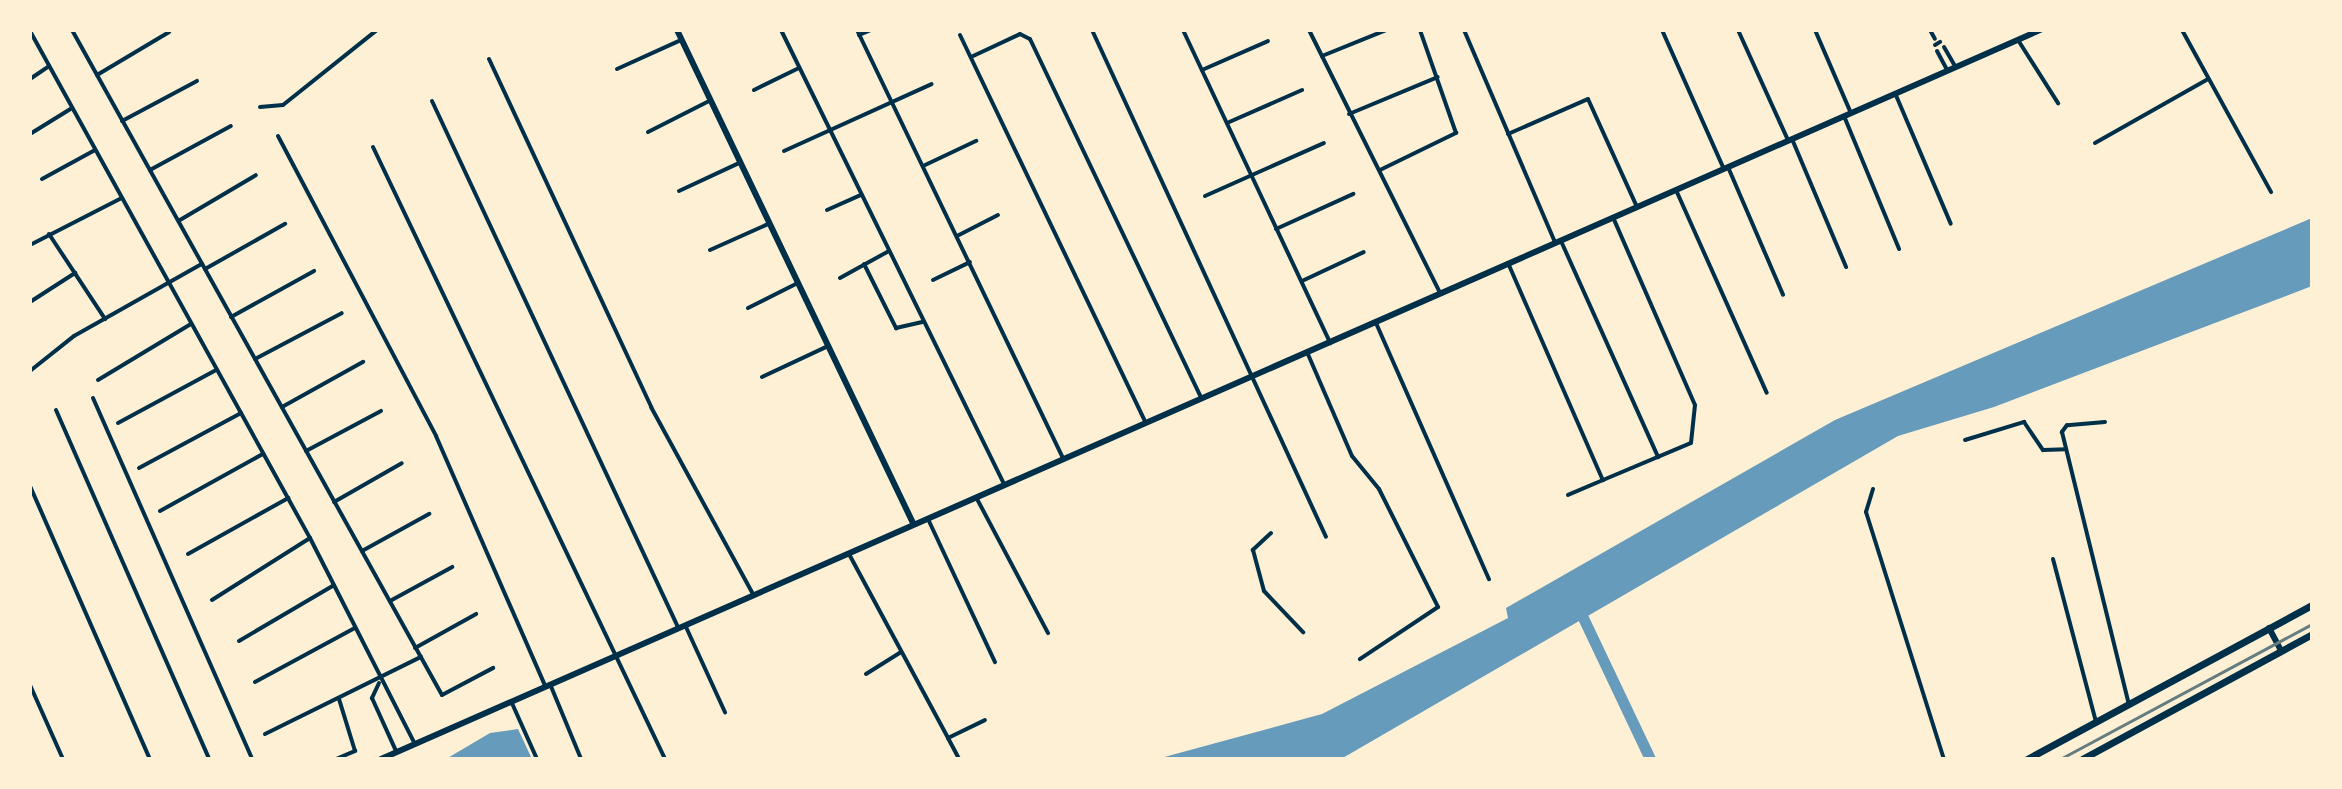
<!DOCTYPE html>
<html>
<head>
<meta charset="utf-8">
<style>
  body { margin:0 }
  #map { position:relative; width:2342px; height:789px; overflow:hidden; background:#fdf0d5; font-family:Quicksand,sans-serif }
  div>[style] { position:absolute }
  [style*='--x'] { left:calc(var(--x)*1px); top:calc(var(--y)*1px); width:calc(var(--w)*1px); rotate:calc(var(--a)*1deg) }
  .water>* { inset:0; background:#669bbc }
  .canal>* { height:11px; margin:-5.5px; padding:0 5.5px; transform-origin:5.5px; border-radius:5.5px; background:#669bbc }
  .minor>* { height:4px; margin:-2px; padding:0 2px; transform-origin:2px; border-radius:2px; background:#003049 }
  .tertiary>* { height:6px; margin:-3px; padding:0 3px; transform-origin:3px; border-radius:3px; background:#003049 }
  .secondary>* { height:6px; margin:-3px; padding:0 3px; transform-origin:3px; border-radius:3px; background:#003049 }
  .primary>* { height:7px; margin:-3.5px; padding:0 3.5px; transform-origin:3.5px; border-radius:3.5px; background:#003049 }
  .rail>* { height:3px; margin:-1.5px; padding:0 1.5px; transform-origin:1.5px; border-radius:1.5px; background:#657d81 }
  span { translate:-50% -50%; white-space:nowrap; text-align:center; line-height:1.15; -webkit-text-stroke:7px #fdf0d5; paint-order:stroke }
  .frame { position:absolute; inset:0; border:32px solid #fdf0d5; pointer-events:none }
</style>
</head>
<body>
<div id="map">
  <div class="water">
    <div style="clip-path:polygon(2312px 218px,2312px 286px,1994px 407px,1898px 436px,1341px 759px,1157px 759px,1322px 714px,1508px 618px,1506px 608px,1835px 420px)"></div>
    <div style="clip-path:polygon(518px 729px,532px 759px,446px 759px,490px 733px)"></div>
  </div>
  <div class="canal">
    <div style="--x:1577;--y:605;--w:170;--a:64.6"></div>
  </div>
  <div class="minor">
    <div style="--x:72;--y:30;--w:761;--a:60.91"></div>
    <div style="--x:442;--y:695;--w:58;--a:-27.9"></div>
    <div style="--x:781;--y:30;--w:506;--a:63.84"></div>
    <div style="--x:857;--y:30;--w:475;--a:64.3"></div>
    <div style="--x:1092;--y:30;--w:558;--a:65.22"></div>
    <div style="--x:1183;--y:30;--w:346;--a:64.8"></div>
    <div style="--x:1309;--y:30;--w:294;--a:63.5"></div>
    <div style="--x:1464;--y:30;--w:231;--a:66.8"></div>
    <div style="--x:1662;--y:30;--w:152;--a:66"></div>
    <div style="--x:1738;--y:30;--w:121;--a:65.6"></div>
    <div style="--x:1815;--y:30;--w:90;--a:66.6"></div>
    <div style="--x:1930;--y:30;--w:10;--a:61"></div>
    <div style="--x:2182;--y:30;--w:185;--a:61.2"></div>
    <div style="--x:30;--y:31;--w:579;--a:61.09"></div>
    <div style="--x:859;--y:35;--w:13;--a:-23"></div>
    <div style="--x:960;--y:35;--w:430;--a:64.4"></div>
    <div style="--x:2018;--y:40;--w:75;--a:57.6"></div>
    <div style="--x:1935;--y:45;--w:6;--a:-31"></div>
    <div style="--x:1944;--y:47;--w:22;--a:60"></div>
    <div style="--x:1937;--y:51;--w:21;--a:62"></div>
    <div style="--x:1322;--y:56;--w:69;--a:-22.1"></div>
    <div style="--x:971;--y:57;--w:54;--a:-25.1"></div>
    <div style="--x:1020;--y:34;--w:11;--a:27"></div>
    <div style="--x:1030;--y:39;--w:398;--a:64.5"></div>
    <div style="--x:489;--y:59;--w:384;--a:65"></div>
    <div style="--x:651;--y:407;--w:213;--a:61.4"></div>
    <div style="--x:617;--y:69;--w:70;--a:-24.4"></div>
    <div style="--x:1202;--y:70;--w:72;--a:-23.7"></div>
    <div style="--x:97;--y:75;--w:84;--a:-30.8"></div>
    <div style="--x:30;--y:79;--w:23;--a:-34"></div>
    <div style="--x:754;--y:90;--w:50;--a:-26.1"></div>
    <div style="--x:1895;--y:93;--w:142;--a:66.9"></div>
    <div style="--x:432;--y:101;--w:581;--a:64.94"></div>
    <div style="--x:260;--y:107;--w:23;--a:-5"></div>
    <div style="--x:283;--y:105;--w:120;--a:-38.6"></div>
    <div style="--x:1349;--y:114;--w:96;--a:-22.6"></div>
    <div style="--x:1844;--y:116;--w:144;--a:67.5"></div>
    <div style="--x:122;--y:121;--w:85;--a:-28.1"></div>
    <div style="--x:1227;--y:123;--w:82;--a:-23.7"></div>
    <div style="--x:648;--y:132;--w:68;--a:-26.9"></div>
    <div style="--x:30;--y:134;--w:49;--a:-31.8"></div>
    <div style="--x:1508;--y:134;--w:87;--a:-23.6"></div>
    <div style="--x:1588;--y:99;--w:119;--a:65.6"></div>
    <div style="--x:278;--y:136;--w:339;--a:62.2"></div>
    <div style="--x:436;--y:436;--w:273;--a:66.4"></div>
    <div style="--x:1792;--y:139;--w:139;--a:67.1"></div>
    <div style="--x:2095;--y:143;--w:130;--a:-29.5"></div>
    <div style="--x:373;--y:147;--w:678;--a:64.49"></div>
    <div style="--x:784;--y:151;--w:162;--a:-24.4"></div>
    <div style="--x:923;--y:166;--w:59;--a:-25.3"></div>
    <div style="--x:1728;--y:167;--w:139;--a:66.7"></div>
    <div style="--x:150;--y:170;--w:92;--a:-28.5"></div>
    <div style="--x:1380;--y:170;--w:85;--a:-26"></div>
    <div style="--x:1456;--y:133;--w:109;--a:-109.3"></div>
    <div style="--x:42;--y:179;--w:60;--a:-28.7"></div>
    <div style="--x:1676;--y:190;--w:222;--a:65.9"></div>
    <div style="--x:679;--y:191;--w:66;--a:-25"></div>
    <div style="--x:1205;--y:196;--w:130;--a:-24"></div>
    <div style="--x:827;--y:210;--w:36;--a:-24"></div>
    <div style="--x:180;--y:220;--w:88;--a:-30.6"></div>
    <div style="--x:1276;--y:229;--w:85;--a:-24.4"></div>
    <div style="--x:49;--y:234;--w:102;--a:56.6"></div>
    <div style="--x:957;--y:236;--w:46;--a:-27.1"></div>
    <div style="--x:1561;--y:241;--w:237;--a:65.8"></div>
    <div style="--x:30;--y:245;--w:103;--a:-27.1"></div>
    <div style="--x:710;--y:250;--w:64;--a:-24.1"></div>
    <div style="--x:1508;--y:263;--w:237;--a:66.4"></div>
    <div style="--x:1603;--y:480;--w:38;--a:157"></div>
    <div style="--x:864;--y:264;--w:72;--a:63.4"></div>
    <div style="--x:896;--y:328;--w:28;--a:-13"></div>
    <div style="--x:205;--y:269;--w:92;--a:-29.4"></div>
    <div style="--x:840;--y:278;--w:56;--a:-28.9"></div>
    <div style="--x:933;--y:280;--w:41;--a:-25.9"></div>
    <div style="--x:1302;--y:281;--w:68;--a:-25.1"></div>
    <div style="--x:30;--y:302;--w:54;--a:-32.8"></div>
    <div style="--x:748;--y:308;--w:54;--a:-26.6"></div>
    <div style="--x:231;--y:317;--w:95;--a:-29"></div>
    <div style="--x:1376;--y:323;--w:280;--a:66.2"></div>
    <div style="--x:1307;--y:352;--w:113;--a:66.6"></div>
    <div style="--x:1352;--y:456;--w:43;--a:50.7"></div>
    <div style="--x:1379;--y:489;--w:132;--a:63.4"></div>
    <div style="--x:1438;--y:607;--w:94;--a:146.3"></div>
    <div style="--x:255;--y:359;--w:98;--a:-27.9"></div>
    <div style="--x:30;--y:371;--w:56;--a:-38.5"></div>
    <div style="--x:74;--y:336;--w:147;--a:-29.4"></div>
    <div style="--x:762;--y:377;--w:71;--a:-25.1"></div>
    <div style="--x:98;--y:380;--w:109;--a:-31.1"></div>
    <div style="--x:93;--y:398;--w:394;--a:66.2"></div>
    <div style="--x:282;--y:407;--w:93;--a:-29.1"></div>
    <div style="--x:56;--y:410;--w:381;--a:66.3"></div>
    <div style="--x:2105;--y:422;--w:38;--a:175"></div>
    <div style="--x:2067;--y:425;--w:9;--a:126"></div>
    <div style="--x:2062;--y:432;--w:280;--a:76.2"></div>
    <div style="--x:118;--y:423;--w:111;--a:-28.4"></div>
    <div style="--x:1965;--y:440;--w:62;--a:-17"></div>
    <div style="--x:2024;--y:422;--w:34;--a:56"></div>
    <div style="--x:2043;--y:450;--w:23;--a:-2"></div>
    <div style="--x:306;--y:451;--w:85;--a:-28.1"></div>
    <div style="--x:139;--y:468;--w:116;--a:-28.3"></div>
    <div style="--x:1603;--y:480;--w:95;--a:-22.8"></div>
    <div style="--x:1691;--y:443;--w:38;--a:-84"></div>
    <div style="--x:1695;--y:405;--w:205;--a:-113.6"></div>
    <div style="--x:30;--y:486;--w:298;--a:66.3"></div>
    <div style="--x:1873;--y:489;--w:24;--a:107"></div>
    <div style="--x:1866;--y:512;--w:259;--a:72.5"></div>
    <div style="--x:976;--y:497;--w:154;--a:62.1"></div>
    <div style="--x:334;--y:502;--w:78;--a:-29.8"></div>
    <div style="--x:160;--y:511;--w:118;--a:-29"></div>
    <div style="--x:928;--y:519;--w:158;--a:64.9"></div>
    <div style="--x:1271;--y:533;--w:25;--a:137"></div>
    <div style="--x:1253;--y:550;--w:42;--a:75"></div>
    <div style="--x:1264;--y:591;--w:57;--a:46.4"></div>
    <div style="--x:362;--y:551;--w:77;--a:-28.9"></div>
    <div style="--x:188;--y:554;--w:115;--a:-29.2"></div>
    <div style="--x:849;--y:554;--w:209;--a:61.7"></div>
    <div style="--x:948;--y:738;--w:41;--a:-25.9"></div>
    <div style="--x:2053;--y:559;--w:169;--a:75.2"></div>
    <div style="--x:212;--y:600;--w:116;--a:-32.3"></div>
    <div style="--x:310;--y:538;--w:231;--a:63"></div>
    <div style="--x:390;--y:601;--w:71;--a:-28.7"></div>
    <div style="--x:686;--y:627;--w:94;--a:65.4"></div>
    <div style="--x:239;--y:641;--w:110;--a:-30.5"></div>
    <div style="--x:415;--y:648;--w:70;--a:-29.1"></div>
    <div style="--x:866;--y:674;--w:40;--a:-32"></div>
    <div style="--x:255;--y:682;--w:114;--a:-28.4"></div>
    <div style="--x:379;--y:683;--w:17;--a:115"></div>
    <div style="--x:372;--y:698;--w:58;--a:65.6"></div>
    <div style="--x:550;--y:684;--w:81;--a:67.5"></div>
    <div style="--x:30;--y:685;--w:81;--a:66"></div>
    <div style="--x:511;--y:701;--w:64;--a:65.9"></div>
    <div style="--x:265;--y:734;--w:174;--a:-26.3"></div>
    <div style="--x:948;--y:738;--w:24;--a:62"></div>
    <div style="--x:336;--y:759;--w:21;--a:-23"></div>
    <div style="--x:355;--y:751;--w:54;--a:-107.1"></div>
  </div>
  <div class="tertiary">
    <div style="--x:677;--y:30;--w:547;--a:64.42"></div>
  </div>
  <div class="secondary">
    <div style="--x:2269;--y:628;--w:26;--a:62"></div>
    <div style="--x:381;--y:759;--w:1812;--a:-23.72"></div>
  </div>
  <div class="primary">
    <div style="--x:2027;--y:759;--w:324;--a:-28.4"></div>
    <div style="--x:2082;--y:759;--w:262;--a:-28.5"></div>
  </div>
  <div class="rail">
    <div style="--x:2060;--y:759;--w:286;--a:-28.2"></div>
  </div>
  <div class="frame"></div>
</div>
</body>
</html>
